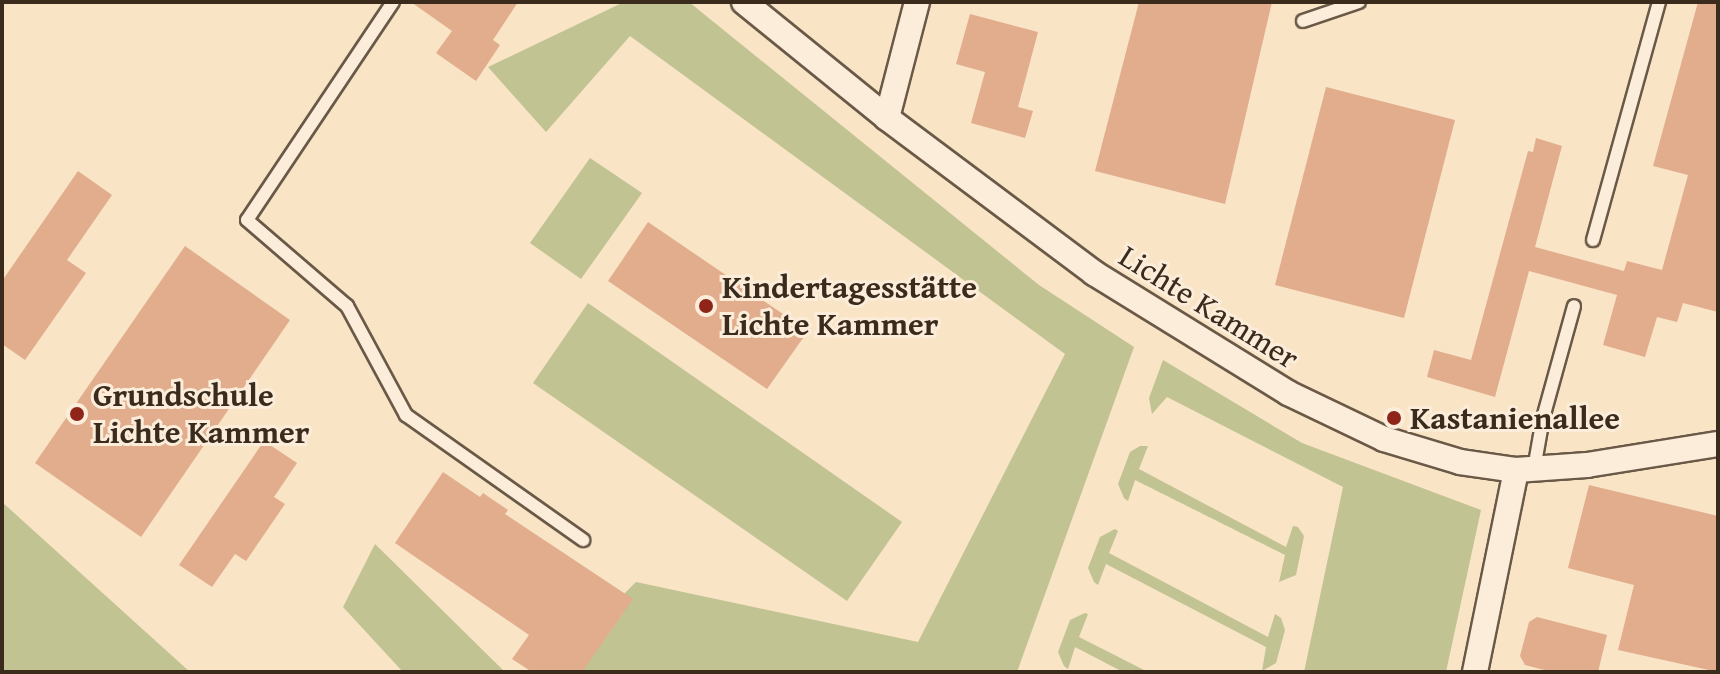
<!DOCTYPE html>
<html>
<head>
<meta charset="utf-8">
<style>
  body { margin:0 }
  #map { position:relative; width:1720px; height:674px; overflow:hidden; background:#f9e4c6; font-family:"Gentium Book Plus",serif }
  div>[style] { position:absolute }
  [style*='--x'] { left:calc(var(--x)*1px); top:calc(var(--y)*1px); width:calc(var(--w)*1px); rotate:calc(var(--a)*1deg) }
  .green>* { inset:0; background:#c1c393 }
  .building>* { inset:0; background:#e1ad8d }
  .roads { filter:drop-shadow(2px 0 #6a5947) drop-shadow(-2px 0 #6a5947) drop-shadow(0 2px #6a5947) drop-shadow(0 -2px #6a5947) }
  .lane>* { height:12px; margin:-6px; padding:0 6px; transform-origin:6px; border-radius:6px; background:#fbedda }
  .street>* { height:24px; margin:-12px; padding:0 12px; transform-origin:12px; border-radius:12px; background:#fbedda }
  .dots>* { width:22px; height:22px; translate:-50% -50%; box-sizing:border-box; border:4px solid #fbedda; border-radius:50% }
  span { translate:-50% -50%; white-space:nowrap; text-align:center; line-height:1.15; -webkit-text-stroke:6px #fbedda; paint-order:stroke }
  .poi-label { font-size:32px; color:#3b2b1d; font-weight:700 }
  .left { translate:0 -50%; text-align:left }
  .street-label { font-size:32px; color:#3b2b1d }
  .frame { position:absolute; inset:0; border:4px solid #3b2b1d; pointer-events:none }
</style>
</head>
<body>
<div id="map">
  <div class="green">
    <div style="clip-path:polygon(624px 2px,689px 2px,1039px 285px,1134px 347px,1017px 672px,545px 672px,636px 582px,918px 642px,1065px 354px,630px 36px,546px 132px,488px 67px)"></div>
    <div style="clip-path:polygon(590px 158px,642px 193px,581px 279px,530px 243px)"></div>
    <div style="clip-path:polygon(588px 303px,902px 522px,847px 601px,533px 383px)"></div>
    <div style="clip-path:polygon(1163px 360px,1302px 443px,1481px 510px,1446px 672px,1304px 672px,1343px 487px,1167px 397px,1152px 414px,1149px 398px)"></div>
    <div style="clip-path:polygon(1140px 446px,1148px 446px,1139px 469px,1286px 547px,1293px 526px,1298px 527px,1304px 536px,1296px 575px,1279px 582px,1285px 555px,1135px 480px,1128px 501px,1124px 498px,1118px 484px,1130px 452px)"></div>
    <div style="clip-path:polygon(2px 502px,190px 672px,2px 672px)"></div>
    <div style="clip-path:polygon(1115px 529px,1118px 531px,1109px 553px,1268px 637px,1275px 614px,1281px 618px,1285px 630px,1276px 663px,1262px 671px,1266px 647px,1106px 564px,1098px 585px,1094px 582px,1088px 568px,1100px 537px)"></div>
    <div style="clip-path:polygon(375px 544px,505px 672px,403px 672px,343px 607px)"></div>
    <div style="clip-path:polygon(1085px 613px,1088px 614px,1079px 637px,1148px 672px,1123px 672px,1075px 647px,1068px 669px,1064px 666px,1058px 652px,1070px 620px)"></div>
  </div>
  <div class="building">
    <div style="clip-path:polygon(411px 2px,518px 2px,493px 40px,500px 45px,476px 81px,436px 53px,452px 31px)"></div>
    <div style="clip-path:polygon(1139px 2px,1272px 2px,1225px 204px,1095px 171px)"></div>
    <div style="clip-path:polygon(1698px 2px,1718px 2px,1718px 312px,1683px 303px,1677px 322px,1657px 317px,1645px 357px,1603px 345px,1617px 295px,1529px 271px,1495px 397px,1427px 377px,1434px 350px,1471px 360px,1528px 151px,1533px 152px,1536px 138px,1562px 146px,1535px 247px,1624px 271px,1627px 261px,1662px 270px,1688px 175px,1653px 166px)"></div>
    <div style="clip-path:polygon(970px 14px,1038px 32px,1018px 107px,1033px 111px,1025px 138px,971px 123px,985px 72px,956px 64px)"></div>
    <div style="clip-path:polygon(1326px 87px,1455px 120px,1404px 318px,1275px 285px)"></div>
    <div style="clip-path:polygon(78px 171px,112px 195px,67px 260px,86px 273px,25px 360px,2px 344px,2px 281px)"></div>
    <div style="clip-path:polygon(648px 222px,808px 331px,767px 389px,608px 281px)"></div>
    <div style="clip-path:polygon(185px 246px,290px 320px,141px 537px,35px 463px)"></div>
    <div style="clip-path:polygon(264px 441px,297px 463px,274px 497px,285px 504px,246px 561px,235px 554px,212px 587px,179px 565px)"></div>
    <div style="clip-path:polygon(443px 472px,480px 497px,483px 493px,508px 510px,505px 514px,633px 599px,582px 672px,532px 672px,512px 659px,529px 635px,395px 543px)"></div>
    <div style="clip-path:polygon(1589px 485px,1718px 516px,1718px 672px,1618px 650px,1634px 585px,1568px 568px)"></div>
    <div style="clip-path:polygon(1537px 617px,1607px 635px,1598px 672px,1552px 672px,1525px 665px,1520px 656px,1529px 622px)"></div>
  </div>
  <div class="roads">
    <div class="lane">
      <div style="--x:393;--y:2;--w:262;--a:123.8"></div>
      <div style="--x:247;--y:220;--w:132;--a:40.7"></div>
      <div style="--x:347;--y:306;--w:124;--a:61.6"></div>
      <div style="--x:406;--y:415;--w:217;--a:35.2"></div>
      <div style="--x:1303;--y:21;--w:59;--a:-18.7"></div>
      <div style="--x:1593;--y:240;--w:247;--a:-74.5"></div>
      <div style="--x:1534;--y:469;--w:52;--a:-80"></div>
      <div style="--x:1543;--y:418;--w:116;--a:-74.5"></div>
    </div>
    <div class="street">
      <div style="--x:744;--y:2;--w:184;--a:39"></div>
      <div style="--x:887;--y:118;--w:259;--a:36.8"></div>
      <div style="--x:1094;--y:273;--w:228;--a:31.7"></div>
      <div style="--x:1288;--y:393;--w:106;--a:25.6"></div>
      <div style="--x:1384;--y:439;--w:79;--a:16.8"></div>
      <div style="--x:1460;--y:462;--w:57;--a:8.1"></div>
      <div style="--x:1516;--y:470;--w:71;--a:-4"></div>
      <div style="--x:1587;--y:465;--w:133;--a:-9.1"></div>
      <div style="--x:887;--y:118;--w:120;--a:-75.5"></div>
      <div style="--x:1475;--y:672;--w:206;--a:-78.5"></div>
    </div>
  </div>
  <div class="dots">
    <div style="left:706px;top:306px;background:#8f2418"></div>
    <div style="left:77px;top:414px;background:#8f2418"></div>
    <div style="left:1394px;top:418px;background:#8f2418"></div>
  </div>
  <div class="poi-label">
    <span class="left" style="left:722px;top:306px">Kindertagesstätte<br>Lichte Kammer</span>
    <span class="left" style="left:93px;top:414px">Grundschule<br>Lichte Kammer</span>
    <span class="left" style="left:1410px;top:418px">Kastanienallee</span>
  </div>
  <div class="street-label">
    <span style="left:1209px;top:307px;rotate:32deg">Lichte Kammer</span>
  </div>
  <div class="frame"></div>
</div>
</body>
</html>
